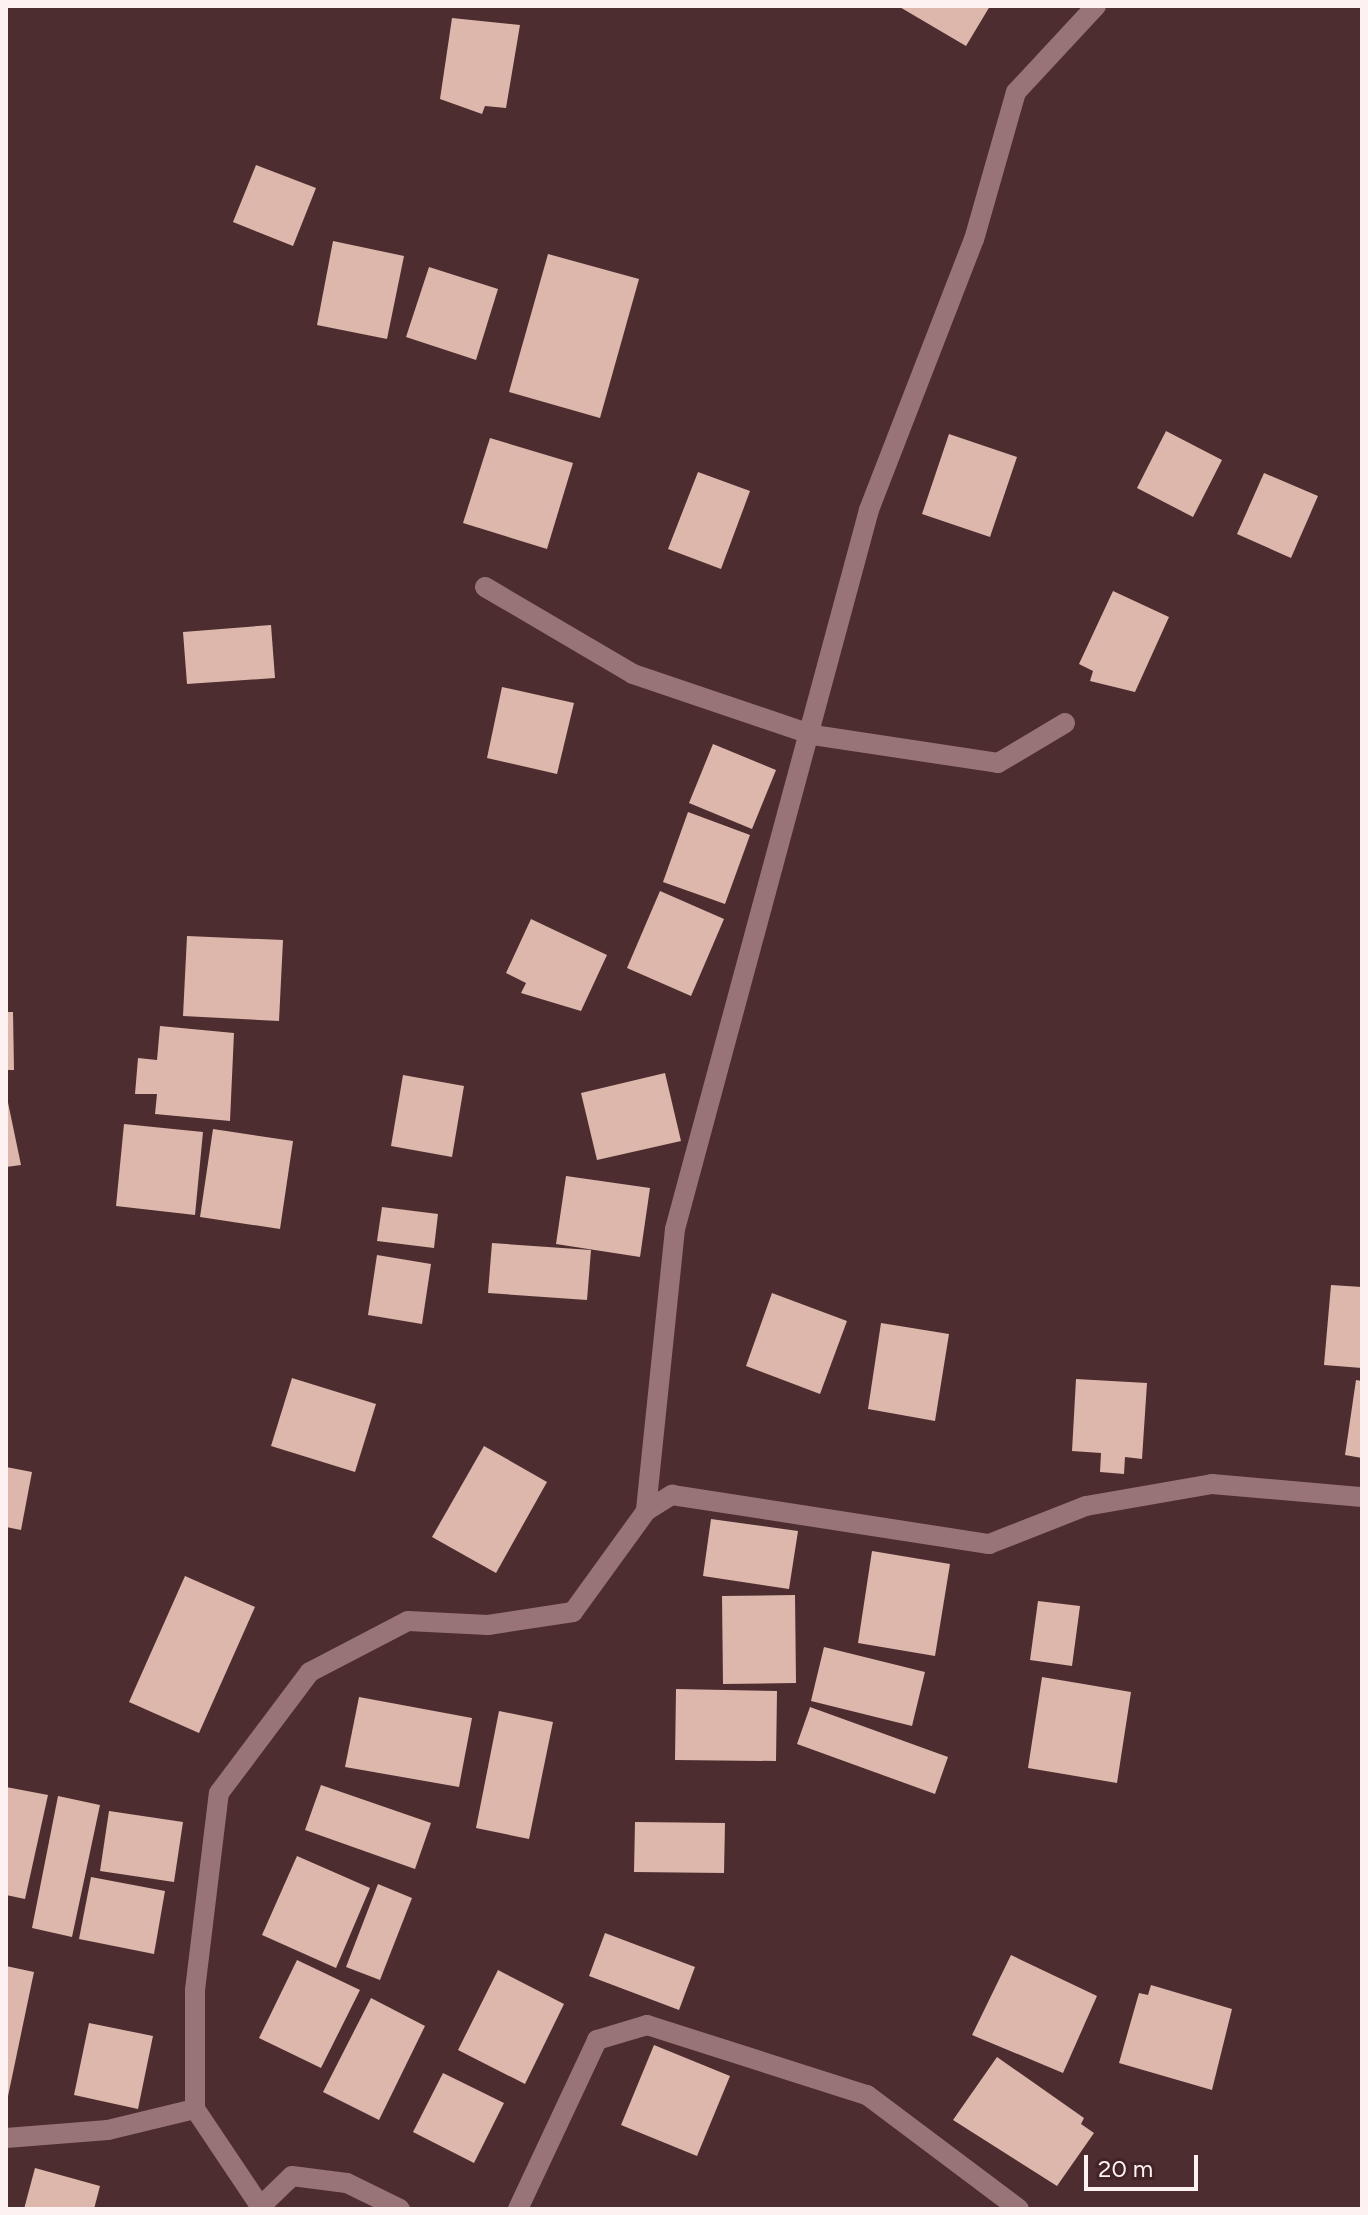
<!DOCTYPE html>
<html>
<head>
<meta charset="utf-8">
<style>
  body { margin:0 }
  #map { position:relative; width:1368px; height:2215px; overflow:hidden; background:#4d2d30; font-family:Figtree,sans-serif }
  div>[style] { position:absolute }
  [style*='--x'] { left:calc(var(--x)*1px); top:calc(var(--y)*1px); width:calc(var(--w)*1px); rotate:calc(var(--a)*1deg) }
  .building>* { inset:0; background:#ddb7ab }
  .street>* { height:20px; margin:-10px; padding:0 10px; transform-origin:10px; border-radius:10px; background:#997477 }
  span { translate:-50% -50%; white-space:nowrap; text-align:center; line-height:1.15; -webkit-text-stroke:8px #422326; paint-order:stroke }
  .frame { position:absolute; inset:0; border:8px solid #fef1f2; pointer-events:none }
  .scale { position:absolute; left:1084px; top:2155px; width:114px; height:36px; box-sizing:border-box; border:4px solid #fef1f2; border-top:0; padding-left:10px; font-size:24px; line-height:28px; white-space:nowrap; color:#fef1f2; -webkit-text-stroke:6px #422326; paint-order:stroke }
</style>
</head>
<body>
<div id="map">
  <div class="building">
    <div style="clip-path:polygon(898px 6px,990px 6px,966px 46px)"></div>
    <div style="clip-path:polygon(452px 18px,520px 25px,506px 108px,485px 106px,482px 114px,440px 99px)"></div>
    <div style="clip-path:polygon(256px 165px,316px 188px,293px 246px,233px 222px)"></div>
    <div style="clip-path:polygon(333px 241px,404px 256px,387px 339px,317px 325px)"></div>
    <div style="clip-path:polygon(548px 254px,639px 279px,600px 418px,509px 392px)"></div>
    <div style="clip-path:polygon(429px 267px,498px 289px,476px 360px,406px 337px)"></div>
    <div style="clip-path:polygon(1166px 431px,1222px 460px,1193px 517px,1137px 488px)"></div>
    <div style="clip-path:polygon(949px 434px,1017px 457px,990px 537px,922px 514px)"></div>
    <div style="clip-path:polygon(490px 438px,573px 463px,547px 549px,463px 523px)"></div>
    <div style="clip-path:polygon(698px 472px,750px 491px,721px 569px,668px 549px)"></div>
    <div style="clip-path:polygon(1264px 473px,1318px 496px,1291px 558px,1237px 534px)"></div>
    <div style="clip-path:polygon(1113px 591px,1169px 617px,1135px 692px,1090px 681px,1093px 671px,1079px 664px)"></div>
    <div style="clip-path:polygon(271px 625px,275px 678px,187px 684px,183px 632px)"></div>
    <div style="clip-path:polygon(502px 687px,574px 703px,557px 774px,487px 758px)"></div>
    <div style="clip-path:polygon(713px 744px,776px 770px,752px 829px,689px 803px)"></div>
    <div style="clip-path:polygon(688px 812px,750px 835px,725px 904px,663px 882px)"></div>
    <div style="clip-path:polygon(660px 891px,724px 919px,691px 996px,627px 968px)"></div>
    <div style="clip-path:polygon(531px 919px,607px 955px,581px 1011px,521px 993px,526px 983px,506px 973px)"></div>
    <div style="clip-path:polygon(187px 936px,283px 940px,279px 1021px,183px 1016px)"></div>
    <div style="clip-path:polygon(6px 1012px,13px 1012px,14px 1070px,6px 1070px)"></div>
    <div style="clip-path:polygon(160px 1026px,234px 1033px,230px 1121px,155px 1114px,157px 1094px,135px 1094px,138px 1058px,157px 1060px)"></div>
    <div style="clip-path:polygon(665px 1073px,681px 1141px,597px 1160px,581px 1093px)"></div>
    <div style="clip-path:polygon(403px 1075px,464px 1086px,452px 1157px,391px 1146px)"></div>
    <div style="clip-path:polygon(6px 1093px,21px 1165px,6px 1167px)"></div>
    <div style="clip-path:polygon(124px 1124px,203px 1132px,195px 1215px,116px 1206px)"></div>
    <div style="clip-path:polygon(213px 1129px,293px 1141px,280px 1229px,200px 1217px)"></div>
    <div style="clip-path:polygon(566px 1176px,650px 1188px,640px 1257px,556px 1244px)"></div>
    <div style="clip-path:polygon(382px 1207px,438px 1214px,434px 1248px,377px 1241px)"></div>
    <div style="clip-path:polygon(492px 1243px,591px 1250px,587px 1300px,488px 1293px)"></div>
    <div style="clip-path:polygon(377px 1255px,431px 1264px,422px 1324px,368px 1315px)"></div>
    <div style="clip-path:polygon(1331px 1285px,1362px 1287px,1362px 1368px,1324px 1365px)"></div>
    <div style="clip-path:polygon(772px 1293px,847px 1321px,820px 1394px,746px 1366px)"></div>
    <div style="clip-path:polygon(881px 1323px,949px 1334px,935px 1421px,868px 1409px)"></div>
    <div style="clip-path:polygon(292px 1378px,376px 1404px,355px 1472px,271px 1446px)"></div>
    <div style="clip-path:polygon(1076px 1379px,1147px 1383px,1142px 1459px,1125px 1457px,1124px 1474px,1100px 1472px,1101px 1453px,1072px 1451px)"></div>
    <div style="clip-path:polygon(1356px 1380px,1362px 1381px,1362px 1458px,1345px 1455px)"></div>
    <div style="clip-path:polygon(484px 1446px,547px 1482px,496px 1573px,432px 1537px)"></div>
    <div style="clip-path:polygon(6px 1467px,32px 1472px,21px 1530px,6px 1527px)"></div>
    <div style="clip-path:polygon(711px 1519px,798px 1531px,789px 1589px,703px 1576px)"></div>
    <div style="clip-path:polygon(872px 1551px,950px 1564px,935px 1656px,858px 1643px)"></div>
    <div style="clip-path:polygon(185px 1576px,255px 1607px,199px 1733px,129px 1702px)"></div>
    <div style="clip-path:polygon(795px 1595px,796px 1683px,723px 1684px,722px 1596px)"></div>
    <div style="clip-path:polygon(1038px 1601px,1080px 1606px,1072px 1666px,1030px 1660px)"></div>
    <div style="clip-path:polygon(824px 1647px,925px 1672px,912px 1726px,811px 1701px)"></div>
    <div style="clip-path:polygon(1042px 1677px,1131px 1692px,1117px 1783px,1028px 1768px)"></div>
    <div style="clip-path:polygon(676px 1689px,777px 1691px,776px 1761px,675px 1760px)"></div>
    <div style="clip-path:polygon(359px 1697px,472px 1718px,459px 1787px,345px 1767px)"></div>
    <div style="clip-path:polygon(810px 1707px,948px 1757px,935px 1794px,797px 1744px)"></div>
    <div style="clip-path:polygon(499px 1711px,553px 1722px,529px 1839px,476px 1828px)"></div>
    <div style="clip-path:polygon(321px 1785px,431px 1823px,415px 1869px,305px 1830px)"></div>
    <div style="clip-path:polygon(6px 1787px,48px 1795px,25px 1899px,6px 1895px)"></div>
    <div style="clip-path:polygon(58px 1796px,100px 1805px,72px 1937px,32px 1928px)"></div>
    <div style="clip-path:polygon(109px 1811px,183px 1822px,174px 1882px,100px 1871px)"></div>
    <div style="clip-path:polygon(635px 1822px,725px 1823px,724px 1873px,634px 1872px)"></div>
    <div style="clip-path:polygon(297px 1856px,370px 1888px,336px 1968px,262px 1935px)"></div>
    <div style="clip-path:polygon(91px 1877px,165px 1891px,154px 1954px,79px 1939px)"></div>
    <div style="clip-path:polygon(378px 1884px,412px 1898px,380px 1980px,346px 1967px)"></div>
    <div style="clip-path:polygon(605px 1933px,695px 1967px,679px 2010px,589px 1976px)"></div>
    <div style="clip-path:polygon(1011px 1955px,1097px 1996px,1063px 2073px,972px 2035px)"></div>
    <div style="clip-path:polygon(297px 1960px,360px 1990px,321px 2068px,259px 2038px)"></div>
    <div style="clip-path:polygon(6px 1966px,34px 1972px,7px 2101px,6px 2100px)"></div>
    <div style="clip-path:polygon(498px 1970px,564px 2004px,525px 2084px,458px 2050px)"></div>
    <div style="clip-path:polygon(1151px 1985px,1232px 2009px,1212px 2090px,1119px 2063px,1139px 1993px,1148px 1995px)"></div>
    <div style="clip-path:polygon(371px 1998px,425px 2026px,379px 2120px,323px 2092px)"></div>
    <div style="clip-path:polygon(89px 2023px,153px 2036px,138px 2109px,74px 2095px)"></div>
    <div style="clip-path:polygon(654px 2045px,730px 2076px,697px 2156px,621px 2125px)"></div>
    <div style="clip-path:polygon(997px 2057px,1084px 2118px,1081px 2124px,1094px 2133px,1057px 2186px,953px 2120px)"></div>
    <div style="clip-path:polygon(443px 2073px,504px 2103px,474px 2163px,413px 2132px)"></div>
    <div style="clip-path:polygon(35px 2168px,100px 2186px,94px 2209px,24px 2209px)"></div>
  </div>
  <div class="street">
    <div style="--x:1096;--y:6;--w:117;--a:132.9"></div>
    <div style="--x:1016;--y:92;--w:153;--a:105.9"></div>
    <div style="--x:974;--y:239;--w:291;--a:111.2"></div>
    <div style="--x:869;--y:510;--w:745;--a:105.1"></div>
    <div style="--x:675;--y:1229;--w:283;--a:95.9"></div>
    <div style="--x:646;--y:1511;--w:31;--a:-32"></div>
    <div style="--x:672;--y:1495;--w:321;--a:8.8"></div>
    <div style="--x:989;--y:1544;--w:104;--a:-21.4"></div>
    <div style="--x:1086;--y:1506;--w:128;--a:-9.9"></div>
    <div style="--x:1212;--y:1484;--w:151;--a:5"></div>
    <div style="--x:485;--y:587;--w:172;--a:30.4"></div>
    <div style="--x:633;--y:674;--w:190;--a:18.7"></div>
    <div style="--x:813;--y:735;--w:187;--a:8.6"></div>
    <div style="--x:998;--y:763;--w:78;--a:-30.8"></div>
    <div style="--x:6;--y:2138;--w:102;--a:-4.5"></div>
    <div style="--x:108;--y:2130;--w:89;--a:-13.6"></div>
    <div style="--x:263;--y:2204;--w:40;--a:-44"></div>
    <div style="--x:292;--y:2176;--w:55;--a:7.3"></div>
    <div style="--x:347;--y:2183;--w:59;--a:26.1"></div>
    <div style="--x:262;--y:2209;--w:120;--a:-123.8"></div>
    <div style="--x:195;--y:2109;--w:119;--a:-90"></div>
    <div style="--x:195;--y:1990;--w:198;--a:-83.1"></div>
    <div style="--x:219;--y:1793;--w:151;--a:-53.1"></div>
    <div style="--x:310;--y:1672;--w:110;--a:-27.5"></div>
    <div style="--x:408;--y:1621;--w:80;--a:2.9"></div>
    <div style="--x:488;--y:1625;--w:86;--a:-8.7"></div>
    <div style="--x:573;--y:1612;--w:125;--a:-54.1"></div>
    <div style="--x:518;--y:2209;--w:187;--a:-64.9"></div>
    <div style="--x:597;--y:2040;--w:52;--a:-16.7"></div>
    <div style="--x:647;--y:2025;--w:231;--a:17.7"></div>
    <div style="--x:867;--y:2095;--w:190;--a:36.9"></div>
  </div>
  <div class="frame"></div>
  <div class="scale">20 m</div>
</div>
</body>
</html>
